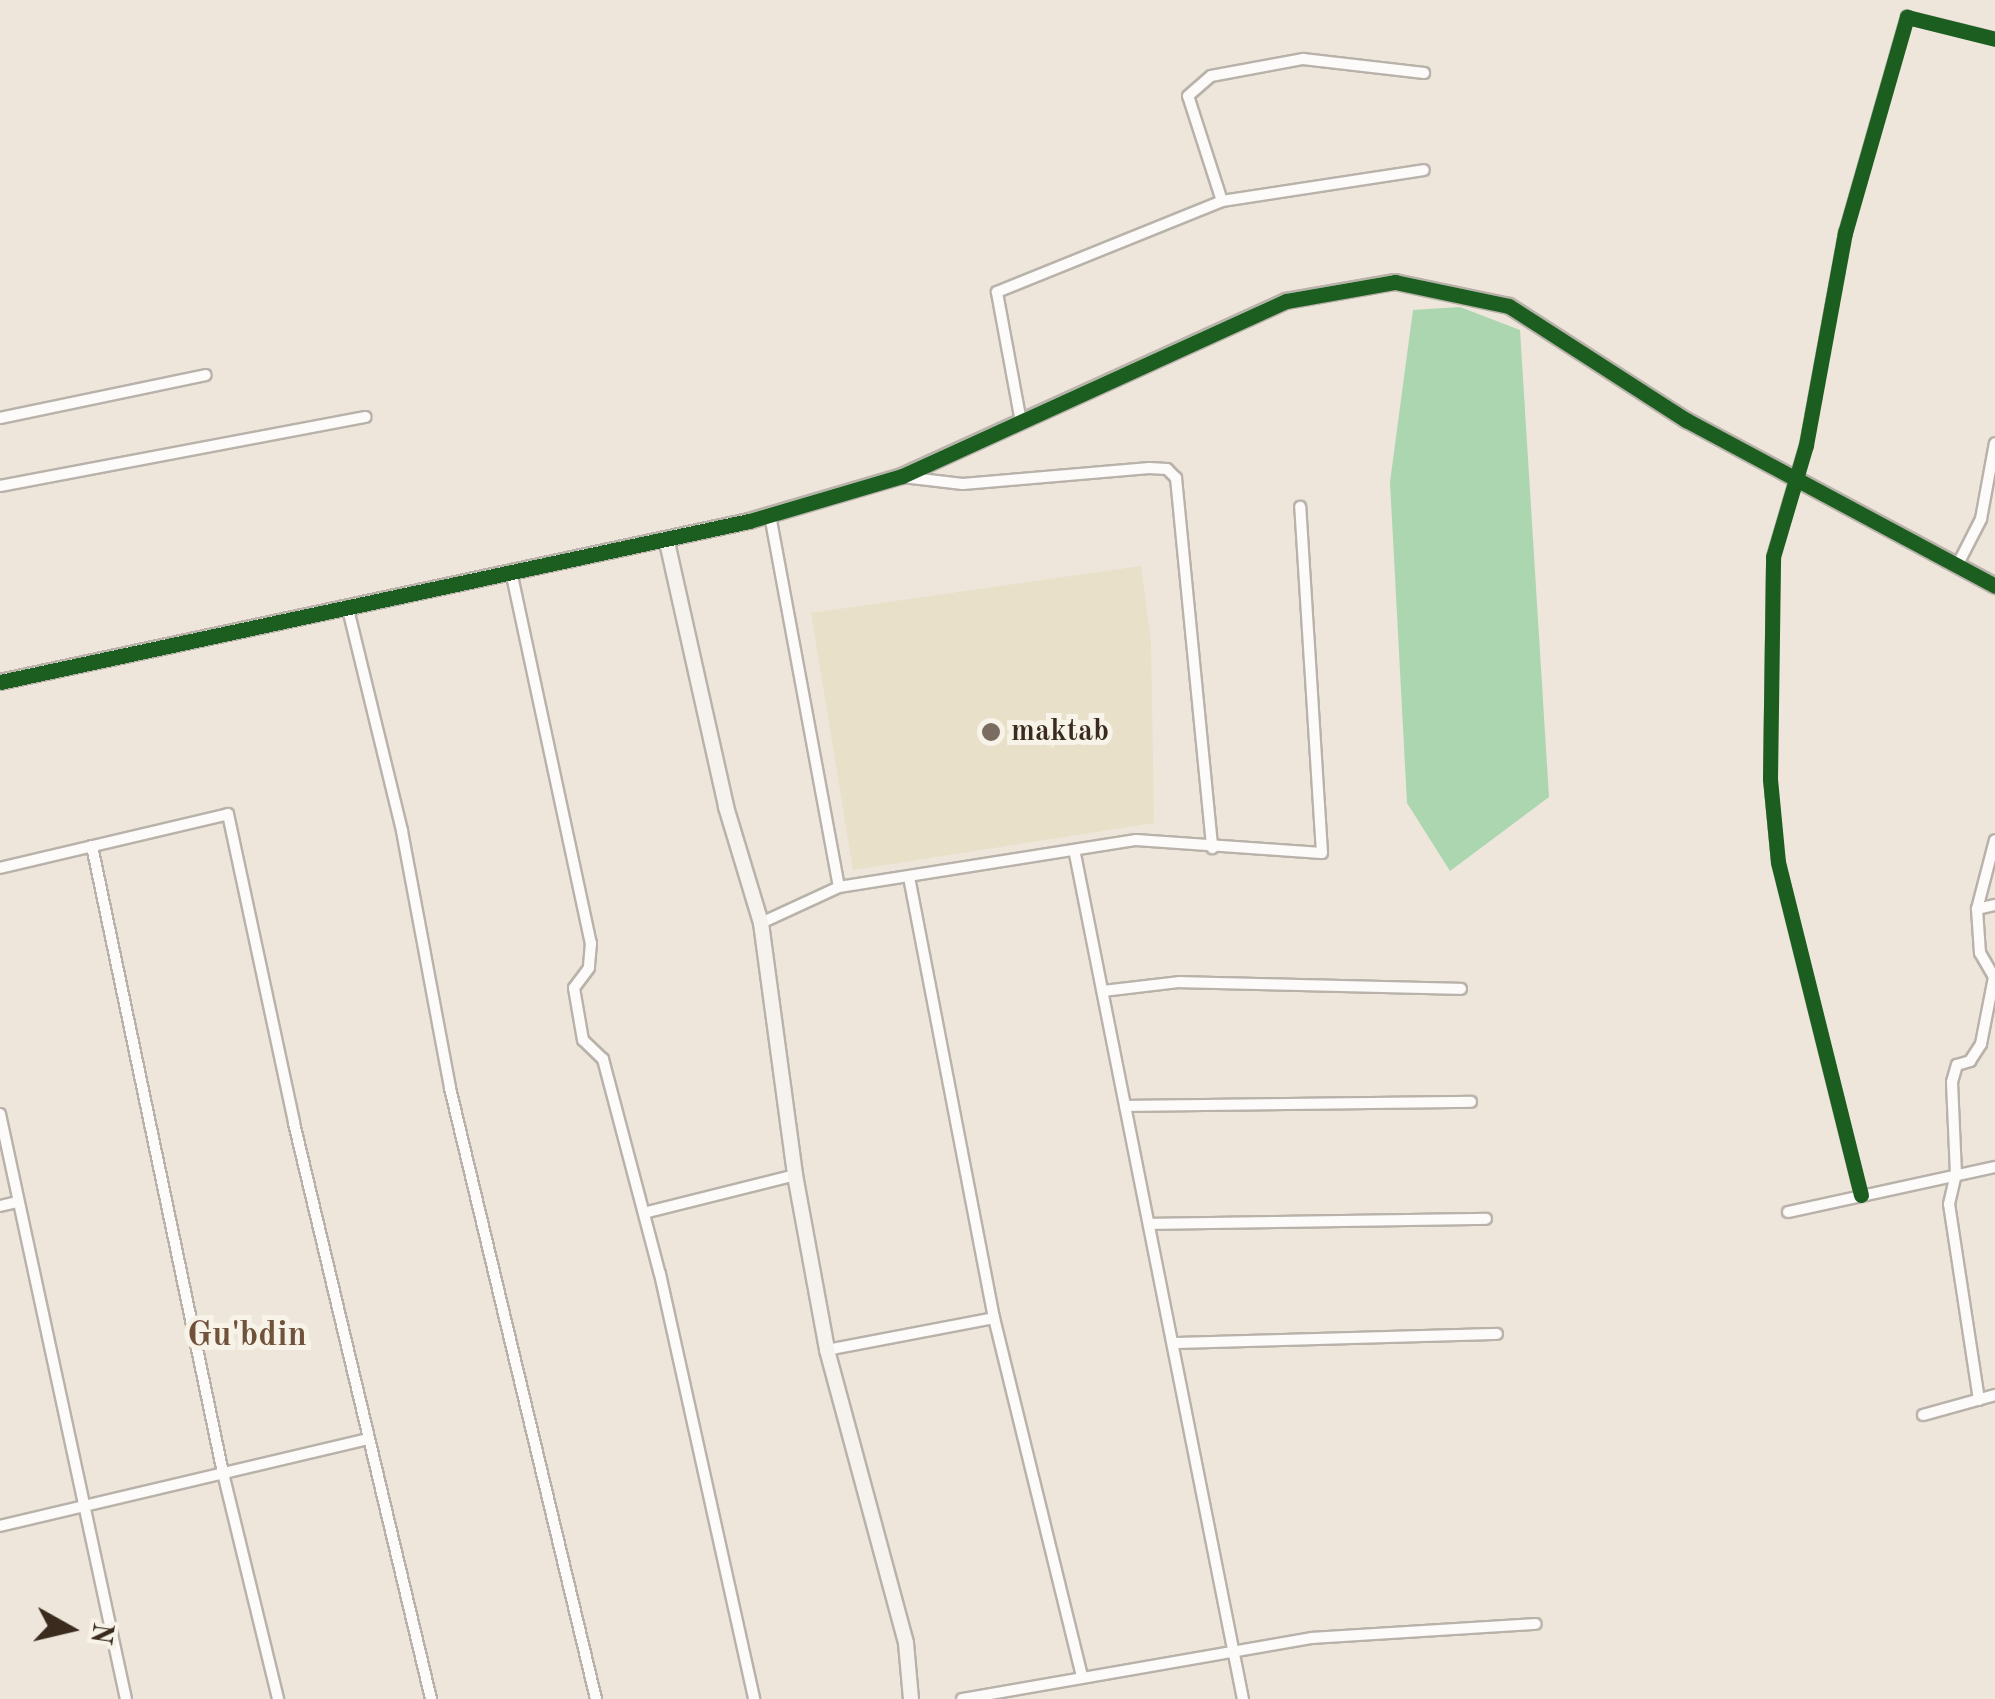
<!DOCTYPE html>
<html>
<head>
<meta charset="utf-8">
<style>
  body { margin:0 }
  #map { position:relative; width:1995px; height:1699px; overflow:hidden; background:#eee6da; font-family:"Old Standard TT",serif }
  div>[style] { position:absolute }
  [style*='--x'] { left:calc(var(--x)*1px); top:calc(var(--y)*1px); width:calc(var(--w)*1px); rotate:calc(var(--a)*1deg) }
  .built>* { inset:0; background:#e8e0c8 }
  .green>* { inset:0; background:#acd6af }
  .roads { filter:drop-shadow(2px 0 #b9b2aa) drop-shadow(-2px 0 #b9b2aa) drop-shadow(0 2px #b9b2aa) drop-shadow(0 -2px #b9b2aa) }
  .street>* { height:10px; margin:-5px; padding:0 5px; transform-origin:5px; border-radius:5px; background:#fcfbf9 }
  .secondary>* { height:14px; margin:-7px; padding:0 7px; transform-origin:7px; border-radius:7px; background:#f6f3ef }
  .cycleway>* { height:15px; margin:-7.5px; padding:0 7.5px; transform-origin:7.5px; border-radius:7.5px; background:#1b5e20 }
  .dots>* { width:28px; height:28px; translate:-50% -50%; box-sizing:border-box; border:5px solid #f7f3e8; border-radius:50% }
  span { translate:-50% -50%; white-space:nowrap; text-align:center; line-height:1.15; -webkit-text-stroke:10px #f7f3e8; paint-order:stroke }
  .poi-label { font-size:30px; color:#3b2a1e; font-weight:700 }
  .left { translate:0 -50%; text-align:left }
  .quarter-label { font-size:35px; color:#70523b; font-weight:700 }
  .north { position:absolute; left:20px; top:1579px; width:100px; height:100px; -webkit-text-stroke:8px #f7f3e8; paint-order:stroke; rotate:98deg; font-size:28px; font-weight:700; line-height:40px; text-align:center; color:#3b2a1e }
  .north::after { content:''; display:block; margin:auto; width:35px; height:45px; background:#3b2a1e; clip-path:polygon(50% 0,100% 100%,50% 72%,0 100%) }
</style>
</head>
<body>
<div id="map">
  <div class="built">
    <div style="clip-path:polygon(1141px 566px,1151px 642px,1154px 823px,853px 870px,811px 613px)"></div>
  </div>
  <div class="green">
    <div style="clip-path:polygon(1460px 307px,1520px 330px,1549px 797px,1450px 871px,1407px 803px,1390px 482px,1413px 310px)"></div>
  </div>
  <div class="roads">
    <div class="street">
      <div style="--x:1222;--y:201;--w:110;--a:-107.9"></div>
      <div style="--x:1188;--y:96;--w:30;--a:-41"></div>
      <div style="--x:1211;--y:76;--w:94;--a:-10.5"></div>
      <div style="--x:1303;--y:59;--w:122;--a:6.6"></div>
      <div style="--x:0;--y:418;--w:210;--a:-11.8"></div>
      <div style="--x:1021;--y:422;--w:132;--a:-100.5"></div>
      <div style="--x:997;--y:292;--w:243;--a:-22"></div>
      <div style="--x:1222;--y:201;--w:204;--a:-8.7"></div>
      <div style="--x:903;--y:477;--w:60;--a:6.7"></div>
      <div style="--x:963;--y:484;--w:187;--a:-4.9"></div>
      <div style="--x:1149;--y:468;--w:18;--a:3"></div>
      <div style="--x:1167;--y:469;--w:13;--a:45"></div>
      <div style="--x:1176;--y:478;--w:372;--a:84.4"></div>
      <div style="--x:0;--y:486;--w:372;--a:-10.7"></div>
      <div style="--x:770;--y:515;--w:378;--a:79.5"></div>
      <div style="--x:1958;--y:564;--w:51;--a:-62.9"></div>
      <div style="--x:1981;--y:519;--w:77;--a:-79.6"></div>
      <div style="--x:511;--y:571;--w:381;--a:77.9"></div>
      <div style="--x:591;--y:943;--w:25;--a:95"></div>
      <div style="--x:589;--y:968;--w:25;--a:127"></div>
      <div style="--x:574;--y:988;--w:53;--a:80.2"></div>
      <div style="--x:583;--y:1040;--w:28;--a:44"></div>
      <div style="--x:603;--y:1059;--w:222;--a:75.2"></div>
      <div style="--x:660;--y:1274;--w:435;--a:77.5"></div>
      <div style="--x:348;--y:609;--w:228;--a:76.3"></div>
      <div style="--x:402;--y:831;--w:261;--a:79.4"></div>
      <div style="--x:450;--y:1088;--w:628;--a:76.56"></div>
      <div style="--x:92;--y:846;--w:641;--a:78.2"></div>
      <div style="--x:223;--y:1473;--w:233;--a:76.3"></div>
      <div style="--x:1075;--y:854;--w:862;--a:78.76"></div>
      <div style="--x:0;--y:868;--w:234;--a:-13.3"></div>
      <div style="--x:228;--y:814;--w:316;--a:77.9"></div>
      <div style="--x:294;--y:1123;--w:592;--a:76.62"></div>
      <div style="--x:909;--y:877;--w:449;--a:79.1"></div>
      <div style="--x:994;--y:1318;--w:368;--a:76.2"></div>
      <div style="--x:1977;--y:909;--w:18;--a:-13"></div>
      <div style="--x:761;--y:923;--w:86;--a:-24.8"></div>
      <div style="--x:839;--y:887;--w:301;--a:-9"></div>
      <div style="--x:1136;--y:840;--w:186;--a:4"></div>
      <div style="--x:1322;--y:853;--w:347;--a:-93.6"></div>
      <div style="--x:1103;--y:991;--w:78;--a:-6.7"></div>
      <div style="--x:1180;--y:982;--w:281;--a:1.4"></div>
      <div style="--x:1125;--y:1106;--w:346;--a:-0.7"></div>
      <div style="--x:0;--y:1114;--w:598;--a:77.85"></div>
      <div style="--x:1861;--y:1195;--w:343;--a:-104"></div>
      <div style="--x:1778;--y:862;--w:83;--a:-95.5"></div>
      <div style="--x:1770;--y:779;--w:222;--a:-89.2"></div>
      <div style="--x:1773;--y:557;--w:117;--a:-73.6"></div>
      <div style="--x:1806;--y:445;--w:216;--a:-79.6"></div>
      <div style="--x:1845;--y:233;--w:225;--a:-74"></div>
      <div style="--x:1907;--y:17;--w:91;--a:14"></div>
      <div style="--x:0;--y:1206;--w:18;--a:-13"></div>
      <div style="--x:1788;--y:1212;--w:212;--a:-12.3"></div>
      <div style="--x:644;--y:1213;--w:156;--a:-14.1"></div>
      <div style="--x:1149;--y:1224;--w:337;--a:-0.9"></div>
      <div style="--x:1173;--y:1343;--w:324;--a:-1.6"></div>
      <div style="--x:827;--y:1350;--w:170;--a:-10.8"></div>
      <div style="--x:1979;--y:1400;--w:198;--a:-98.7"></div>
      <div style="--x:1949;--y:1204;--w:31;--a:-77"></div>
      <div style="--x:1956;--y:1174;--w:92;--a:-92.5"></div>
      <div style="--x:1952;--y:1082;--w:18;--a:-74"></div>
      <div style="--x:1957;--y:1065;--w:14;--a:-17"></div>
      <div style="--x:1970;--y:1061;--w:20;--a:-57"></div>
      <div style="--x:1981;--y:1044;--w:68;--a:-79"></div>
      <div style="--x:1994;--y:977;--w:28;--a:-120"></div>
      <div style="--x:1980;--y:953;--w:44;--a:-93.9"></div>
      <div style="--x:1977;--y:909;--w:71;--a:-75.4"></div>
      <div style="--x:1923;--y:1415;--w:75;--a:-15.5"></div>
      <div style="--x:0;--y:1526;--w:377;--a:-13.3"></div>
      <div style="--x:962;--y:1699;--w:355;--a:-9.9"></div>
      <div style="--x:1312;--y:1638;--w:224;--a:-3.6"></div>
    </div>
    <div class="secondary">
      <div style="--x:667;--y:542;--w:271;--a:77.4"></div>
      <div style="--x:726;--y:807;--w:121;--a:73.2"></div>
      <div style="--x:761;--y:923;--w:254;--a:82.3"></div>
      <div style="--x:795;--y:1175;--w:178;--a:79.6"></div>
      <div style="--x:827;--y:1350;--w:303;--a:74.9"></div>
      <div style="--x:906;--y:1643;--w:56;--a:84.9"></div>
      <div style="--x:0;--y:682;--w:766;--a:-12.13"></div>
      <div style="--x:749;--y:521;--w:159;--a:-16.4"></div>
      <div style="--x:902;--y:476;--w:422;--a:-24.5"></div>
      <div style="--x:1286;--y:301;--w:111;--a:-9.9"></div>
      <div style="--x:1395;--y:282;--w:116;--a:11.9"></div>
      <div style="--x:1509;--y:306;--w:211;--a:32.8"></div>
      <div style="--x:1686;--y:420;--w:351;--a:28.2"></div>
    </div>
  </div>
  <div class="cycleway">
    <div style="--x:0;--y:682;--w:766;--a:-12.13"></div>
    <div style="--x:749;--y:521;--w:159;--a:-16.4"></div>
    <div style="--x:902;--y:476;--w:422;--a:-24.5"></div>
    <div style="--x:1286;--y:301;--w:111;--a:-9.9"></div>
    <div style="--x:1395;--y:282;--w:116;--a:11.9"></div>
    <div style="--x:1509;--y:306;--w:211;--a:32.8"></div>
    <div style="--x:1686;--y:420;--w:351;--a:28.2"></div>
    <div style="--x:1861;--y:1195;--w:343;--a:-104"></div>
    <div style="--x:1778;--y:862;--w:83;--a:-95.5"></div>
    <div style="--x:1770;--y:779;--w:222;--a:-89.2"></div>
    <div style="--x:1773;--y:557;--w:117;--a:-73.6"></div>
    <div style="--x:1806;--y:445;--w:216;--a:-79.6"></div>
    <div style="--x:1845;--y:233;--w:225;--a:-74"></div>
    <div style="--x:1907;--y:17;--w:91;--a:14"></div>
  </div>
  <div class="dots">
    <div style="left:991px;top:732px;background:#7a6c60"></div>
  </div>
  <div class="poi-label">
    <span class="left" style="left:1011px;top:732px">maktab</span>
  </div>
  <div class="quarter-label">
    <span style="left:247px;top:1336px">Gu'bdin</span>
  </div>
  <div class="north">N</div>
</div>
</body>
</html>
